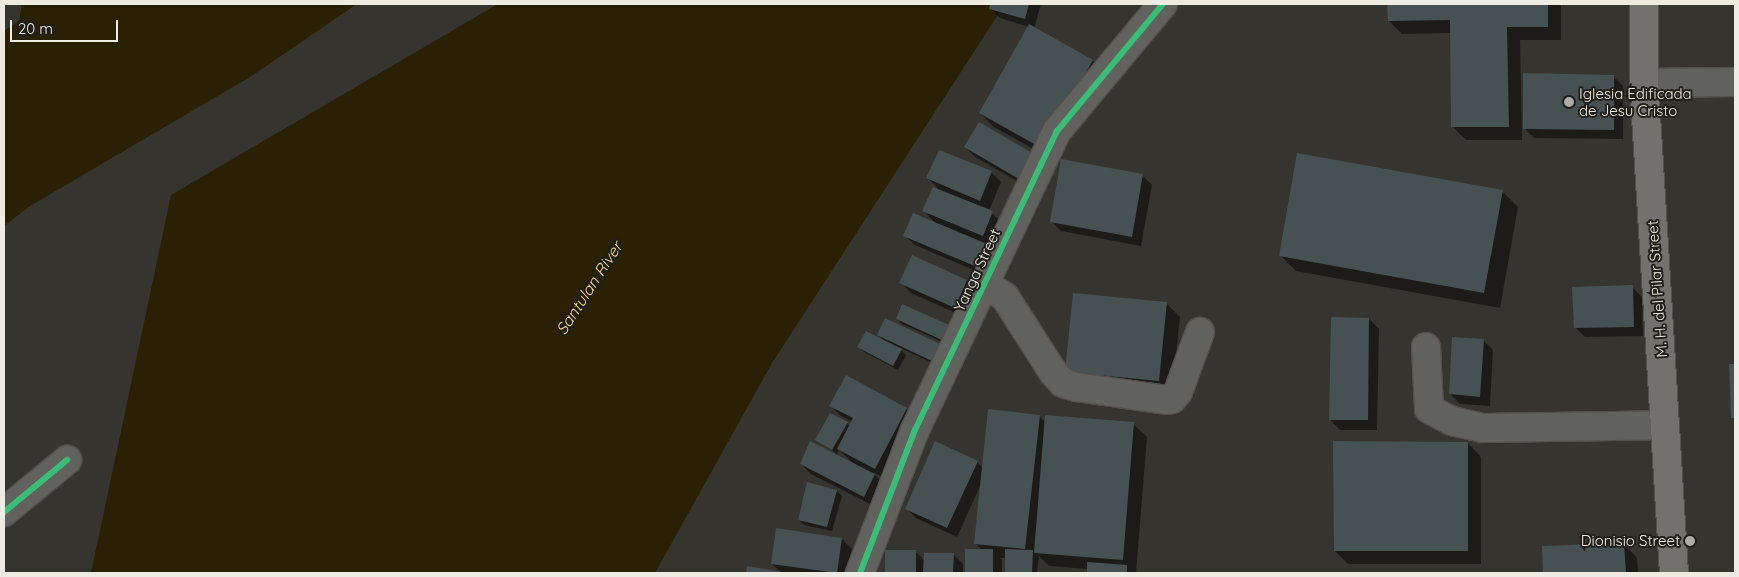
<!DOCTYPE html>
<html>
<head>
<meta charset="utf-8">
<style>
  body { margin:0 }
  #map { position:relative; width:1739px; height:577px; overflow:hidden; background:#36342e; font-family:Quicksand,sans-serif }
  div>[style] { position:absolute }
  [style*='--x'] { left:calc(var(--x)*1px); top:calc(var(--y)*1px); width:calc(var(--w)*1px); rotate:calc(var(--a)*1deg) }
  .water>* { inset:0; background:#2a2004 }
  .shadow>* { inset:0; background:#0007 }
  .building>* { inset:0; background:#465154 }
  .roads { filter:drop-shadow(1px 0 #53504c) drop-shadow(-1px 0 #53504c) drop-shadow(0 1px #53504c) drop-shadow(0 -1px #53504c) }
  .minor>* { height:28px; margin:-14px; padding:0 14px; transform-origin:14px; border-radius:14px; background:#61615e }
  .major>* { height:28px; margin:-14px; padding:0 14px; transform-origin:14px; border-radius:14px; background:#72716e }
  .cycleway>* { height:6px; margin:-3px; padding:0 3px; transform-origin:3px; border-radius:3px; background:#3abd76 }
  .dots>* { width:14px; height:14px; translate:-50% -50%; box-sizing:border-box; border:2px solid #201e18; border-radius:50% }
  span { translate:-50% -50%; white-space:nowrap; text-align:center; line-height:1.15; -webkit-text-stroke:4px #201e18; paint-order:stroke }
  .poi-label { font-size:15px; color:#eeebe3 }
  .left { translate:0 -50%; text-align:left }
  .right { translate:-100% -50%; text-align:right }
  .street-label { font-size:15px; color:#eeebe3 }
  .water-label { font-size:16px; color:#fcdd7d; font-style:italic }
  .frame { position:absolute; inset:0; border:5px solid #eeebe3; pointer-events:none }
  .scale { position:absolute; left:10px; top:20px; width:108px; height:22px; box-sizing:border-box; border:2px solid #eeebe3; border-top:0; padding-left:6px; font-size:15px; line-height:18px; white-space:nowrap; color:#eeebe3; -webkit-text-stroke:4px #201e18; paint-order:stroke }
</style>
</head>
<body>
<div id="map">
  <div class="water">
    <div style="clip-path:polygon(22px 4px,357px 4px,250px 77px,30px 206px,4px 226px,4px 31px,19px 21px)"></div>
    <div style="clip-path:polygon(498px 4px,1005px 4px,772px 363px,655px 573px,91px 573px,171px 195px)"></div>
  </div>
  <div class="shadow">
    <div style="clip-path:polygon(991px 4px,1041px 4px,1034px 29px,1093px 61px,1106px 75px,1057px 162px,994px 127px,980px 113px,1029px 27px,1000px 18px,990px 8px)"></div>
    <div style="clip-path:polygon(1389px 4px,1561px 4px,1561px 40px,1520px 40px,1522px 140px,1466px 140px,1453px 127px,1452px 33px,1402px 34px,1389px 21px)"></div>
    <div style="clip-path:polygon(1613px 76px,1623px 86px,1623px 139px,1534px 138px,1524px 128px)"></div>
    <div style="clip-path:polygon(979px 124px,1034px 191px,975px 157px,965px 147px)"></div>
    <div style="clip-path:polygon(991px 172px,1001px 182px,989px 211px,1002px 222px,993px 245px,987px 243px,1001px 257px,992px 278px,915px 245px,905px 236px,936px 224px,924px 211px,941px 192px,928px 178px)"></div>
    <div style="clip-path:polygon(1142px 175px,1152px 185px,1141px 246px,1061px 231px,1051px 221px)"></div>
    <div style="clip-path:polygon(1502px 191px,1518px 207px,1500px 308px,1296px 271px,1280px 255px)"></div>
    <div style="clip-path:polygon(967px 281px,976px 291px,965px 317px,911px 293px,901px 283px)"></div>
    <div style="clip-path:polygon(1632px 287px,1642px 297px,1643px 336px,1585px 337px,1575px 327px)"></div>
    <div style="clip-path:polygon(1166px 303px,1180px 317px,1172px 394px,1067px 372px)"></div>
    <div style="clip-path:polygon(897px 319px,948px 326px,953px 332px,947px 344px,902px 324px)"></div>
    <div style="clip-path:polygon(1369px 319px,1379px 329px,1377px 430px,1340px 430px,1330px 420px)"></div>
    <div style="clip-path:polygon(886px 320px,939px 366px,898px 347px,906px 355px,898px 370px,864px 352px,859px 347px,886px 343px,879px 335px)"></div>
    <div style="clip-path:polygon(1483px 340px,1493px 350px,1490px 406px,1460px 404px,1450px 394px)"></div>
    <div style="clip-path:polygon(1731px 365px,1735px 365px,1735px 420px,1733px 417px)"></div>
    <div style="clip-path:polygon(evenodd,846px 377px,907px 409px,917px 419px,885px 478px,872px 472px,884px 484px,874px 506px,811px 474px,801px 464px,834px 455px,836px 453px,817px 440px,847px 423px,850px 427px,853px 422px,841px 416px,831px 406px,846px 377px,839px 450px,853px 463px,836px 456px,839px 450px)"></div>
    <div style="clip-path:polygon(1039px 416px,1046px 423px,1133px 424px,1147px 437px,1136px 573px,1088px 573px,1088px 569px,1049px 566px,1039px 556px,1037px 573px,1006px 573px,1006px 558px,1000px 558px,1002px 560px,1002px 573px,966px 573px,966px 551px,982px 550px,975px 543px,981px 484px,957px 537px,916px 518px,907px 509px,977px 462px,983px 468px)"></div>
    <div style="clip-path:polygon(1468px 443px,1481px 457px,1481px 564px,1348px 564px,1335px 551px)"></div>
    <div style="clip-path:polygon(837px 491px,842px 496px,832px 531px,804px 525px,799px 520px)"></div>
    <div style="clip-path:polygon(842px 539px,852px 549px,848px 573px,782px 573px,772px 564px)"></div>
    <div style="clip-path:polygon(1624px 544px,1637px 558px,1638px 573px,1544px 573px,1543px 547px)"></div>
    <div style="clip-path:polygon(886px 551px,916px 552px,925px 561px,953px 554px,963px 564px,963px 573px,886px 573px)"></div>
  </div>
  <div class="building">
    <div style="clip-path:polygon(990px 4px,1029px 4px,1025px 19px,989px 9px)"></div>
    <div style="clip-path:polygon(1387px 4px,1548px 4px,1548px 27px,1507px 27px,1509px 127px,1451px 127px,1450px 20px,1388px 21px)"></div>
    <div style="clip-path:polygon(1029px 24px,1093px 60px,1043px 149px,979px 113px)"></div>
    <div style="clip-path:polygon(1523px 73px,1614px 75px,1614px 130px,1523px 129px)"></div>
    <div style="clip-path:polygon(979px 122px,1039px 157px,1024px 182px,964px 147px)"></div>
    <div style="clip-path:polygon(939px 150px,992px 171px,980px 201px,926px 178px)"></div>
    <div style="clip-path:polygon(1297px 153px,1503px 190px,1484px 293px,1279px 256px)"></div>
    <div style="clip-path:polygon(1061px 159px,1143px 174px,1132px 237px,1050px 222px)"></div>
    <div style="clip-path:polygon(933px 187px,993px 211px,983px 236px,922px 211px)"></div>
    <div style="clip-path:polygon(913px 213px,992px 246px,982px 269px,903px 236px)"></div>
    <div style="clip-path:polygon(912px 255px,967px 280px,955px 308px,899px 283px)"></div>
    <div style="clip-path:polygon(1633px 285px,1634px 327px,1574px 328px,1572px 287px)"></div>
    <div style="clip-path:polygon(1073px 293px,1167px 302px,1159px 381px,1065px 372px)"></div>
    <div style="clip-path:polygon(902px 304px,949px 325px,942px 340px,896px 319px)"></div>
    <div style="clip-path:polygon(1331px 317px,1369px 318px,1368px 420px,1329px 420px)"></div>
    <div style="clip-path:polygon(885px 318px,942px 345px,934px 362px,877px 335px)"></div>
    <div style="clip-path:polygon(866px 331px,902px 349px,893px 366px,857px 347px)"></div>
    <div style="clip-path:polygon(1452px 337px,1484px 339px,1480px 397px,1449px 394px)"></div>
    <div style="clip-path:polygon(1729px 364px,1735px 364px,1735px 418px,1731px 418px)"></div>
    <div style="clip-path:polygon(846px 375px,907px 408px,875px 469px,837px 449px,853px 418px,829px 406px)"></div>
    <div style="clip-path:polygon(988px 409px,1040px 415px,1025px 549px,974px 544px)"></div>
    <div style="clip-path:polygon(830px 413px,848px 422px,832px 450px,815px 440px)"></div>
    <div style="clip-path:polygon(1045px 415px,1134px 422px,1123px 560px,1034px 553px)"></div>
    <div style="clip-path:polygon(810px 441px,875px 474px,864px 497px,800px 464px)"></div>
    <div style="clip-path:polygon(935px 441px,978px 461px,947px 528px,905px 509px)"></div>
    <div style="clip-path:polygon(1333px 441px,1468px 442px,1468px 551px,1334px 551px)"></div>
    <div style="clip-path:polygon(807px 482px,837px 490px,827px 527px,798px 520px)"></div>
    <div style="clip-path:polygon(776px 528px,842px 538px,837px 573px,771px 564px)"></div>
    <div style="clip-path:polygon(1624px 543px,1626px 573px,1543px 573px,1542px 546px)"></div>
    <div style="clip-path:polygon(965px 549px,993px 549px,993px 573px,965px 573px)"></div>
    <div style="clip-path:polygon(1005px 549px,1033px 550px,1032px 573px,1005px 573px)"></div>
    <div style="clip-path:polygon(885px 550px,916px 550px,916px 573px,885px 573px)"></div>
    <div style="clip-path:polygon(924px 553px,954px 553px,953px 573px,923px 573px)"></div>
    <div style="clip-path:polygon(1087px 562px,1127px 565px,1127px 573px,1087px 573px)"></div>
    <div style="clip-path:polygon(747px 566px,782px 572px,782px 573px,746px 573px)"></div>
  </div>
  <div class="roads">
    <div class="minor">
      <div style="--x:1644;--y:83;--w:91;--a:-0.6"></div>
      <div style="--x:985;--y:284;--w:24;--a:33"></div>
      <div style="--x:1005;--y:297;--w:89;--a:57.4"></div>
      <div style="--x:1053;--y:372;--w:15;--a:48"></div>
      <div style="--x:1063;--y:383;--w:14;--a:17"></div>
      <div style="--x:1076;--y:387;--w:91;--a:8.2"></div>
      <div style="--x:1166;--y:400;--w:6;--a:-9"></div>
      <div style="--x:1172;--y:399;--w:9;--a:-49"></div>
      <div style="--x:1178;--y:392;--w:64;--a:-69.9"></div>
      <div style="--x:1426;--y:347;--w:62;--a:87.2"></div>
      <div style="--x:1429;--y:409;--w:26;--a:28"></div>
      <div style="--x:1452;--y:421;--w:31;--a:13"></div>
      <div style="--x:1482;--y:428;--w:183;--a:-0.9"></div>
      <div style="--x:4;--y:512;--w:82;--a:-39.5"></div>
      <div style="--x:860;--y:573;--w:153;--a:-69"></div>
      <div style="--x:915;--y:430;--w:331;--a:-64.6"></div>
      <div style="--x:1057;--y:131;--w:165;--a:-50.2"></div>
    </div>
    <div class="major">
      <div style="--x:1644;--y:4;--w:79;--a:90"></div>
      <div style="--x:1644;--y:83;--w:491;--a:86.5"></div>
    </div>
  </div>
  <div class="cycleway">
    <div style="--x:4;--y:512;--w:82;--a:-39.5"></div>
    <div style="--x:860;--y:573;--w:153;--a:-69"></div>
    <div style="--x:915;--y:430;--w:331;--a:-64.6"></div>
    <div style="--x:1057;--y:131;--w:165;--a:-50.2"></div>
  </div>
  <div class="dots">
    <div style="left:1569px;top:102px;background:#aeaba4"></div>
    <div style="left:1690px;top:541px;background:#aeaba4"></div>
  </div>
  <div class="poi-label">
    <span class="left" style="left:1579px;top:102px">Iglesia Edificada<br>de Jesu Cristo</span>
    <span class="right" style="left:1680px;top:541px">Dionisio Street</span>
  </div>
  <div class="street-label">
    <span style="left:977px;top:270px;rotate:-65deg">Yanga Street</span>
    <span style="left:1657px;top:289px;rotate:-94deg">M. H. del Pilar Street</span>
  </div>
  <div class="water-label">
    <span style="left:589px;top:288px;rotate:-57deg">Santulan River</span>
  </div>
  <div class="frame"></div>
  <div class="scale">20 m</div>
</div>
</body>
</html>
